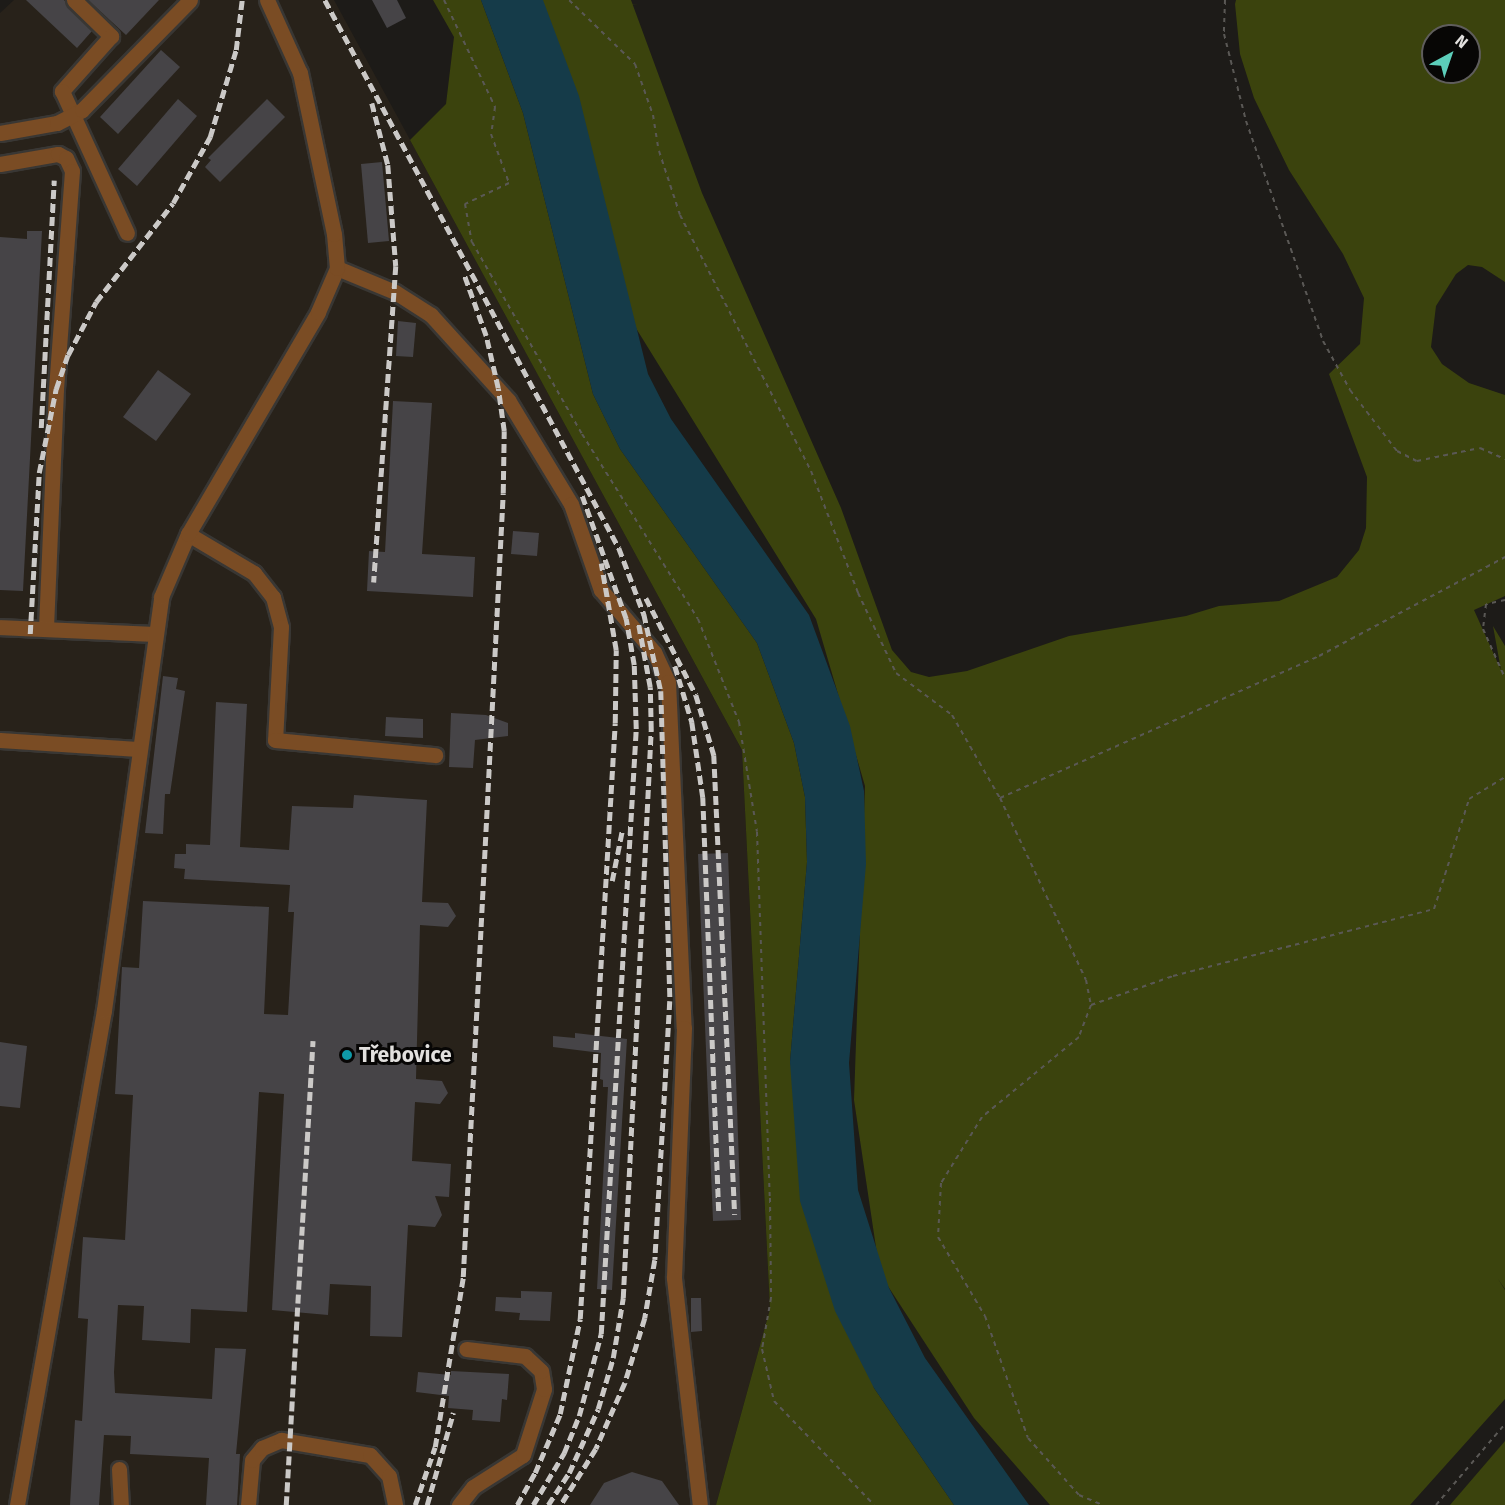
<!DOCTYPE html>
<html>
<head>
<meta charset="utf-8">
<style>
  body { margin:0 }
  #map { position:relative; width:1505px; height:1505px; overflow:hidden; background:#1d1b18; font-family:"Fira Sans",sans-serif }
  div>[style] { position:absolute }
  [style*='--x'] { left:calc(var(--x)*1px); top:calc(var(--y)*1px); width:calc(var(--w)*1px); rotate:calc(var(--a)*1deg) }
  .built>* { inset:0; background:#28221a }
  .green>* { inset:0; background:#3b430d }
  .water>* { inset:0; background:#153b49 }
  .building>* { inset:0; background:#464447 }
  .path>* { height:2px; margin-top:-1px; transform-origin:0; background:repeating-linear-gradient(90deg,#5a5855 0 4.5px,transparent 0 9px) }
  .roads { filter:drop-shadow(2px 0 #393734) drop-shadow(-2px 0 #393734) drop-shadow(0 2px #393734) drop-shadow(0 -2px #393734) }
  .minor>* { height:15px; margin:-7.5px; padding:0 7.5px; transform-origin:7.5px; border-radius:7.5px; background:#7a4c24 }
  .rail>* { height:4.5px; margin-top:-2.25px; transform-origin:0; background:repeating-linear-gradient(90deg,#cbc9c7 0 9px,transparent 0 13.5px) }
  .dots>* { width:16px; height:16px; translate:-50% -50%; box-sizing:border-box; border:3px solid #070605; border-radius:50% }
  span { translate:-50% -50%; white-space:nowrap; text-align:center; line-height:1.15; -webkit-text-stroke:6px #070605; paint-order:stroke }
  .poi-label { font-size:21px; color:#e2e0de; font-weight:700 }
  .left { translate:0 -50%; text-align:left }
  .north { position:absolute; left:1421px; top:24px; width:60px; height:60px; box-sizing:border-box; background:#070605; border:2px solid #5f5d5c; border-radius:50%; rotate:40deg; font-size:16px; font-weight:700; line-height:24px; text-align:center; color:#e2e0de }
  .north::after { content:''; display:block; margin:auto; width:21px; height:27px; background:#5cceba; clip-path:polygon(50% 0,100% 100%,50% 72%,0 100%) }
</style>
</head>
<body>
<div id="map">
  <div class="built">
    <div style="clip-path:polygon(14px 0,334px 0,742px 750px,770px 1309px,716px 1505px,0 1505px,0 13px)"></div>
  </div>
  <div class="green">
    <div style="clip-path:polygon(433px 0,481px 0,523px 113px,593px 394px,620px 449px,757px 643px,794px 743px,805px 797px,807px 862px,790px 1062px,874px 1388px,954px 1505px,716px 1505px,770px 1309px,742px 750px,410px 140px,446px 104px,454px 37px)"></div>
    <div style="clip-path:polygon(evenodd,532px 0,631px 0,702px 193px,841px 508px,892px 650px,911px 672px,929px 677px,967px 671px,1069px 636px,1186px 616px,1219px 606px,1279px 601px,1337px 577px,1359px 550px,1366px 528px,1367px 477px,1329px 374px,1360px 344px,1364px 298px,1343px 254px,1289px 170px,1254px 98px,1240px 54px,1235px 4px,1236px 0,1505px 0,1505px 282px,1482px 267px,1468px 265px,1456px 274px,1436px 306px,1431px 347px,1442px 364px,1469px 383px,1505px 395px,1505px 596px,1474px 610px,1501px 670px,1493px 626px,1505px 646px,1505px 1289px,1498px 1279px,1505px 1290px,1505px 1399px,1410px 1505px,1050px 1505px,974px 1418px,880px 1274px,854px 1100px,865px 786px,816px 619px,621px 304px,532px 0,1433px 36px,1469px 36px,1469px 72px,1433px 72px,1433px 36px)"></div>
    <div style="clip-path:polygon(1505px 1441px,1505px 1505px,1450px 1505px)"></div>
  </div>
  <div class="water">
    <div style="clip-path:polygon(481px 0,543px 0,579px 96px,648px 374px,671px 419px,809px 615px,850px 726px,864px 791px,866px 864px,849px 1063px,858px 1190px,889px 1288px,925px 1358px,1029px 1505px,954px 1505px,874px 1388px,835px 1311px,800px 1201px,790px 1062px,807px 862px,805px 797px,794px 743px,757px 643px,620px 449px,593px 394px,523px 113px)"></div>
  </div>
  <div class="building">
    <div style="clip-path:polygon(26px 0,64px 0,92px 31px,77px 48px)"></div>
    <div style="clip-path:polygon(88px 0,159px 0,126px 35px)"></div>
    <div style="clip-path:polygon(372px 0,397px 0,406px 18px,387px 28px)"></div>
    <div style="clip-path:polygon(161px 50px,180px 67px,118px 134px,100px 117px)"></div>
    <div style="clip-path:polygon(178px 99px,197px 116px,137px 186px,118px 169px)"></div>
    <div style="clip-path:polygon(267px 99px,285px 117px,220px 182px,205px 167px,211px 160px,208px 158px)"></div>
    <div style="clip-path:polygon(382px 162px,389px 241px,368px 243px,361px 164px)"></div>
    <div style="clip-path:polygon(27px 231px,42px 231px,23px 591px,0 590px,0 237px,27px 239px)"></div>
    <div style="clip-path:polygon(398px 321px,416px 323px,413px 357px,396px 356px)"></div>
    <div style="clip-path:polygon(158px 370px,191px 394px,156px 441px,123px 417px)"></div>
    <div style="clip-path:polygon(393px 401px,432px 403px,422px 554px,475px 557px,473px 597px,367px 591px,369px 551px,385px 552px)"></div>
    <div style="clip-path:polygon(513px 531px,539px 533px,537px 556px,511px 554px)"></div>
    <div style="clip-path:polygon(163px 676px,178px 678px,176px 689px,185px 691px,170px 794px,165px 794px,163px 834px,145px 833px)"></div>
    <div style="clip-path:polygon(216px 702px,247px 704px,240px 847px,289px 850px,292px 806px,353px 808px,354px 795px,427px 800px,422px 902px,448px 903px,456px 916px,448px 927px,420px 925px,416px 1079px,442px 1081px,448px 1093px,440px 1104px,415px 1102px,412px 1161px,451px 1164px,449px 1197px,435px 1196px,442px 1215px,435px 1227px,408px 1225px,402px 1337px,370px 1336px,371px 1286px,330px 1284px,328px 1315px,272px 1310px,284px 1094px,259px 1092px,247px 1312px,191px 1309px,190px 1343px,142px 1340px,144px 1306px,118px 1305px,114px 1372px,115px 1393px,212px 1399px,215px 1348px,246px 1349px,236px 1454px,240px 1454px,237px 1505px,206px 1505px,209px 1458px,130px 1454px,131px 1436px,104px 1435px,99px 1505px,70px 1505px,75px 1420px,82px 1421px,88px 1319px,78px 1318px,83px 1237px,125px 1240px,133px 1095px,115px 1094px,122px 967px,139px 968px,143px 901px,269px 907px,264px 1014px,288px 1015px,294px 912px,288px 912px,290px 885px,184px 879px,185px 869px,174px 868px,175px 854px,186px 854px,186px 844px,210px 845px)"></div>
    <div style="clip-path:polygon(451px 713px,486px 715px,508px 723px,508px 736px,475px 740px,473px 768px,449px 767px)"></div>
    <div style="clip-path:polygon(386px 717px,423px 719px,423px 738px,385px 736px)"></div>
    <div style="clip-path:polygon(728px 853px,741px 1220px,713px 1221px,698px 854px)"></div>
    <div style="clip-path:polygon(575px 1033px,627px 1039px,612px 1290px,597px 1289px,608px 1087px,603px 1087px,603px 1080px,600px 1079px,601px 1053px,553px 1047px,553px 1036px,575px 1038px)"></div>
    <div style="clip-path:polygon(0 1042px,27px 1046px,20px 1108px,0 1106px)"></div>
    <div style="clip-path:polygon(521px 1291px,552px 1292px,550px 1321px,519px 1320px,520px 1313px,495px 1311px,496px 1297px,521px 1298px)"></div>
    <div style="clip-path:polygon(691px 1298px,701px 1298px,702px 1331px,691px 1332px)"></div>
    <div style="clip-path:polygon(451px 1371px,509px 1374px,507px 1400px,502px 1399px,500px 1422px,472px 1420px,473px 1410px,448px 1408px,449px 1396px,416px 1392px,418px 1372px,451px 1375px)"></div>
    <div style="clip-path:polygon(632px 1472px,662px 1481px,679px 1505px,590px 1505px,604px 1483px)"></div>
  </div>
  <div class="path">
    <div style="--x:444;--y:0;--w:119;--a:64.5"></div>
    <div style="--x:495;--y:107;--w:27;--a:98"></div>
    <div style="--x:491;--y:134;--w:52;--a:69.8"></div>
    <div style="--x:509;--y:183;--w:49;--a:154.5"></div>
    <div style="--x:465;--y:204;--w:39;--a:80"></div>
    <div style="--x:472;--y:242;--w:221;--a:60.2"></div>
    <div style="--x:582;--y:434;--w:218;--a:57.9"></div>
    <div style="--x:698;--y:619;--w:111;--a:68.3"></div>
    <div style="--x:739;--y:722;--w:111;--a:80.7"></div>
    <div style="--x:757;--y:832;--w:366;--a:88"></div>
    <div style="--x:770;--y:1198;--w:100;--a:89.4"></div>
    <div style="--x:771;--y:1298;--w:52;--a:100"></div>
    <div style="--x:762;--y:1349;--w:53;--a:77"></div>
    <div style="--x:774;--y:1401;--w:144;--a:46.1"></div>
    <div style="--x:569;--y:0;--w:92;--a:44.1"></div>
    <div style="--x:635;--y:64;--w:54;--a:70.6"></div>
    <div style="--x:653;--y:115;--w:36;--a:81"></div>
    <div style="--x:659;--y:151;--w:67;--a:71.8"></div>
    <div style="--x:680;--y:215;--w:288;--a:62.9"></div>
    <div style="--x:811;--y:471;--w:131;--a:68.9"></div>
    <div style="--x:858;--y:593;--w:89;--a:64.6"></div>
    <div style="--x:896;--y:673;--w:70;--a:36.9"></div>
    <div style="--x:952;--y:715;--w:96;--a:60"></div>
    <div style="--x:1000;--y:798;--w:349;--a:-24"></div>
    <div style="--x:1319;--y:656;--w:211;--a:-28"></div>
    <div style="--x:1225;--y:0;--w:34;--a:92"></div>
    <div style="--x:1224;--y:34;--w:90;--a:75.8"></div>
    <div style="--x:1246;--y:121;--w:233;--a:70.7"></div>
    <div style="--x:1323;--y:341;--w:56;--a:61.1"></div>
    <div style="--x:1350;--y:390;--w:77;--a:52.4"></div>
    <div style="--x:1397;--y:451;--w:22;--a:27"></div>
    <div style="--x:1417;--y:461;--w:64;--a:-11.7"></div>
    <div style="--x:1480;--y:448;--w:27;--a:24"></div>
    <div style="--x:1505;--y:600;--w:19;--a:168"></div>
    <div style="--x:1486;--y:604;--w:25;--a:97"></div>
    <div style="--x:1483;--y:629;--w:54;--a:65.8"></div>
    <div style="--x:1000;--y:798;--w:201;--a:64.7"></div>
    <div style="--x:1086;--y:980;--w:25;--a:79"></div>
    <div style="--x:1091;--y:1005;--w:34;--a:111"></div>
    <div style="--x:1079;--y:1037;--w:126;--a:140.5"></div>
    <div style="--x:982;--y:1117;--w:78;--a:121.8"></div>
    <div style="--x:941;--y:1183;--w:54;--a:93.2"></div>
    <div style="--x:938;--y:1237;--w:92;--a:59.3"></div>
    <div style="--x:985;--y:1316;--w:129;--a:70.6"></div>
    <div style="--x:1028;--y:1438;--w:76;--a:48.2"></div>
    <div style="--x:1079;--y:1495;--w:26;--a:23"></div>
    <div style="--x:1091;--y:1005;--w:87;--a:-19.5"></div>
    <div style="--x:1173;--y:976;--w:269;--a:-14.4"></div>
    <div style="--x:1434;--y:909;--w:115;--a:-72.3"></div>
    <div style="--x:1469;--y:799;--w:42;--a:-31.4"></div>
    <div style="--x:1436;--y:1505;--w:106;--a:-49.6"></div>
  </div>
  <div class="roads">
    <div class="minor">
      <div style="--x:74;--y:0;--w:52;--a:44.2"></div>
      <div style="--x:111;--y:36;--w:74;--a:131.7"></div>
      <div style="--x:62;--y:91;--w:156;--a:65.4"></div>
      <div style="--x:0;--y:133;--w:58;--a:-10"></div>
      <div style="--x:57;--y:123;--w:28;--a:-27"></div>
      <div style="--x:82;--y:110;--w:154;--a:-45.5"></div>
      <div style="--x:0;--y:164;--w:59;--a:-9.8"></div>
      <div style="--x:58;--y:154;--w:9;--a:27"></div>
      <div style="--x:66;--y:158;--w:14;--a:65"></div>
      <div style="--x:72;--y:171;--w:219;--a:94.2"></div>
      <div style="--x:56;--y:389;--w:238;--a:92.4"></div>
      <div style="--x:337;--y:268;--w:63;--a:22.5"></div>
      <div style="--x:395;--y:292;--w:43;--a:32.6"></div>
      <div style="--x:431;--y:315;--w:115;--a:47.8"></div>
      <div style="--x:508;--y:400;--w:122;--a:58.8"></div>
      <div style="--x:571;--y:504;--w:91;--a:70.8"></div>
      <div style="--x:601;--y:590;--w:82;--a:49.5"></div>
      <div style="--x:654;--y:652;--w:33;--a:65"></div>
      <div style="--x:668;--y:682;--w:346;--a:87.4"></div>
      <div style="--x:684;--y:1028;--w:250;--a:92.3"></div>
      <div style="--x:674;--y:1278;--w:228;--a:83.5"></div>
      <div style="--x:188;--y:534;--w:77;--a:30.6"></div>
      <div style="--x:254;--y:573;--w:31;--a:52"></div>
      <div style="--x:273;--y:597;--w:31;--a:75"></div>
      <div style="--x:281;--y:627;--w:113;--a:93"></div>
      <div style="--x:275;--y:740;--w:161;--a:5.4"></div>
      <div style="--x:0;--y:627;--w:153;--a:2.6"></div>
      <div style="--x:0;--y:740;--w:138;--a:3.7"></div>
      <div style="--x:119;--y:1469;--w:36;--a:87"></div>
      <div style="--x:17;--y:1505;--w:503;--a:-80.03"></div>
      <div style="--x:104;--y:1010;--w:417;--a:-82.1"></div>
      <div style="--x:161;--y:597;--w:69;--a:-66.8"></div>
      <div style="--x:188;--y:534;--w:257;--a:-59.6"></div>
      <div style="--x:318;--y:312;--w:48;--a:-66.6"></div>
      <div style="--x:337;--y:268;--w:34;--a:-95"></div>
      <div style="--x:334;--y:234;--w:165;--a:-101.9"></div>
      <div style="--x:300;--y:73;--w:80;--a:-114.3"></div>
      <div style="--x:248;--y:1505;--w:45;--a:-84.9"></div>
      <div style="--x:252;--y:1460;--w:16;--a:-50"></div>
      <div style="--x:262;--y:1448;--w:21;--a:-23"></div>
      <div style="--x:281;--y:1440;--w:90;--a:9.6"></div>
      <div style="--x:370;--y:1455;--w:28;--a:48"></div>
      <div style="--x:389;--y:1476;--w:30;--a:78"></div>
      <div style="--x:459;--y:1505;--w:23;--a:-52"></div>
      <div style="--x:473;--y:1487;--w:59;--a:-32.6"></div>
      <div style="--x:523;--y:1455;--w:69;--a:-72.3"></div>
      <div style="--x:544;--y:1389;--w:18;--a:-99"></div>
      <div style="--x:541;--y:1371;--w:22;--a:-137"></div>
      <div style="--x:525;--y:1356;--w:59;--a:-173.2"></div>
    </div>
  </div>
  <div class="rail">
    <div style="--x:325;--y:0;--w:622;--a:61.79"></div>
    <div style="--x:619;--y:548;--w:71;--a:69.3"></div>
    <div style="--x:644;--y:614;--w:79;--a:77.6"></div>
    <div style="--x:661;--y:691;--w:310;--a:88.3"></div>
    <div style="--x:670;--y:1001;--w:259;--a:93.3"></div>
    <div style="--x:655;--y:1260;--w:59;--a:99.8"></div>
    <div style="--x:645;--y:1318;--w:68;--a:107.1"></div>
    <div style="--x:625;--y:1383;--w:72;--a:113.7"></div>
    <div style="--x:596;--y:1449;--w:66;--a:122"></div>
    <div style="--x:372;--y:103;--w:64;--a:75.5"></div>
    <div style="--x:388;--y:165;--w:101;--a:85.5"></div>
    <div style="--x:396;--y:266;--w:317;--a:94"></div>
    <div style="--x:41;--y:428;--w:248;--a:-87"></div>
    <div style="--x:646;--y:598;--w:109;--a:62.7"></div>
    <div style="--x:696;--y:695;--w:63;--a:73.3"></div>
    <div style="--x:714;--y:755;--w:460;--a:87.4"></div>
    <div style="--x:30;--y:634;--w:161;--a:-86.8"></div>
    <div style="--x:39;--y:473;--w:86;--a:-78.6"></div>
    <div style="--x:56;--y:389;--w:36;--a:-71"></div>
    <div style="--x:68;--y:355;--w:60;--a:-62.2"></div>
    <div style="--x:96;--y:302;--w:125;--a:-52.1"></div>
    <div style="--x:173;--y:203;--w:76;--a:-60.7"></div>
    <div style="--x:210;--y:137;--w:91;--a:-73.4"></div>
    <div style="--x:236;--y:50;--w:50;--a:-83.2"></div>
    <div style="--x:675;--y:666;--w:59;--a:73.1"></div>
    <div style="--x:692;--y:722;--w:76;--a:81.7"></div>
    <div style="--x:703;--y:797;--w:417;--a:87.8"></div>
    <div style="--x:612;--y:881;--w:51;--a:-78.7"></div>
    <div style="--x:286;--y:1505;--w:465;--a:-86.7"></div>
    <div style="--x:415;--y:1505;--w:61;--a:-71"></div>
    <div style="--x:435;--y:1447;--w:172;--a:-80.6"></div>
    <div style="--x:463;--y:1277;--w:785;--a:-87.08"></div>
    <div style="--x:503;--y:493;--w:62;--a:-89.1"></div>
    <div style="--x:504;--y:431;--w:43;--a:-97.9"></div>
    <div style="--x:498;--y:388;--w:53;--a:-103"></div>
    <div style="--x:486;--y:336;--w:65;--a:-109.8"></div>
    <div style="--x:427;--y:1505;--w:96;--a:-74.2"></div>
    <div style="--x:517;--y:1505;--w:37;--a:-61"></div>
    <div style="--x:535;--y:1473;--w:64;--a:-67"></div>
    <div style="--x:560;--y:1414;--w:97;--a:-78.1"></div>
    <div style="--x:580;--y:1319;--w:597;--a:-86.64"></div>
    <div style="--x:615;--y:723;--w:73;--a:-89.2"></div>
    <div style="--x:616;--y:650;--w:88;--a:-99.8"></div>
    <div style="--x:533;--y:1505;--w:61;--a:-59.2"></div>
    <div style="--x:564;--y:1453;--w:40;--a:-68"></div>
    <div style="--x:579;--y:1416;--w:85;--a:-75"></div>
    <div style="--x:601;--y:1334;--w:606;--a:-86.69"></div>
    <div style="--x:636;--y:729;--w:64;--a:-91.8"></div>
    <div style="--x:634;--y:665;--w:47;--a:-99.9"></div>
    <div style="--x:626;--y:619;--w:134;--a:-109.7"></div>
    <div style="--x:548;--y:1505;--w:38;--a:-57"></div>
    <div style="--x:569;--y:1473;--w:70;--a:-65.6"></div>
    <div style="--x:598;--y:1409;--w:53;--a:-73.6"></div>
    <div style="--x:613;--y:1358;--w:61;--a:-80.5"></div>
    <div style="--x:623;--y:1298;--w:569;--a:-87.18"></div>
    <div style="--x:651;--y:730;--w:43;--a:-91.3"></div>
    <div style="--x:650;--y:687;--w:66;--a:-100.5"></div>
  </div>
  <div class="dots">
    <div style="left:347px;top:1055px;background:#0f9aa8"></div>
  </div>
  <div class="poi-label">
    <span class="left" style="left:359px;top:1055px">Třebovice</span>
  </div>
  <div class="north">N</div>
</div>
</body>
</html>
